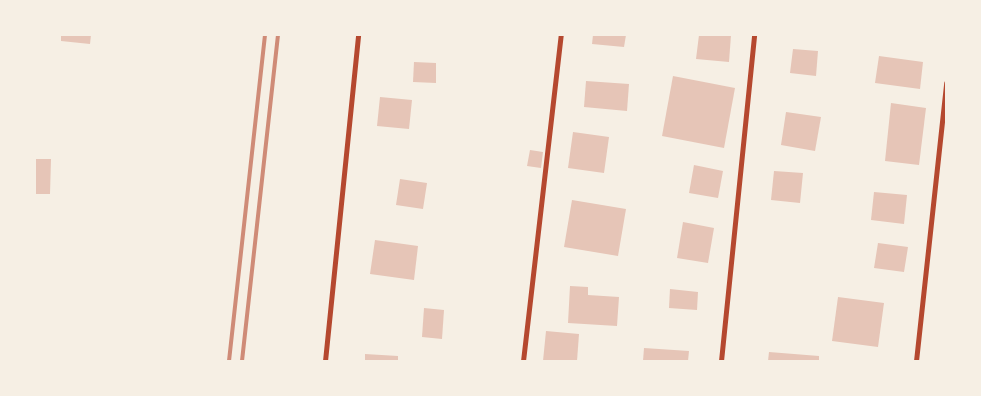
<!DOCTYPE html>
<html>
<head>
<meta charset="utf-8">
<style>
  body { margin:0 }
  #map { position:relative; width:981px; height:396px; overflow:hidden; background:#f6efe4; font-family:"Fira Sans",sans-serif }
  div>[style] { position:absolute }
  [style*='--x'] { left:calc(var(--x)*1px); top:calc(var(--y)*1px); width:calc(var(--w)*1px); rotate:calc(var(--a)*1deg) }
  .building>* { inset:0; background:#e6c5b7 }
  .minor>* { height:5px; margin:-2.5px; padding:0 2.5px; transform-origin:2.5px; border-radius:2.5px; background:#b5482f }
  .rail>* { height:4px; margin:-2px; padding:0 2px; transform-origin:2px; border-radius:2px; background:#cf8b77 }
  span { translate:-50% -50%; white-space:nowrap; text-align:center; line-height:1.15; -webkit-text-stroke:4px #f6efe4; paint-order:stroke }
  .frame { position:absolute; inset:0; border:36px solid #f6efe4; pointer-events:none }
</style>
</head>
<body>
<div id="map">
  <div class="building">
    <div style="clip-path:polygon(61px 35px,91px 35px,90px 44px,61px 41px)"></div>
    <div style="clip-path:polygon(593px 35px,626px 35px,624px 47px,592px 44px)"></div>
    <div style="clip-path:polygon(699px 35px,731px 35px,729px 62px,696px 59px)"></div>
    <div style="clip-path:polygon(793px 49px,818px 51px,816px 76px,790px 73px)"></div>
    <div style="clip-path:polygon(879px 56px,923px 62px,920px 89px,875px 83px)"></div>
    <div style="clip-path:polygon(414px 62px,436px 63px,436px 83px,413px 82px)"></div>
    <div style="clip-path:polygon(673px 76px,735px 88px,724px 148px,662px 136px)"></div>
    <div style="clip-path:polygon(586px 81px,629px 84px,627px 111px,584px 107px)"></div>
    <div style="clip-path:polygon(380px 97px,412px 100px,409px 129px,377px 126px)"></div>
    <div style="clip-path:polygon(891px 103px,926px 108px,919px 165px,885px 161px)"></div>
    <div style="clip-path:polygon(786px 112px,821px 117px,815px 151px,781px 145px)"></div>
    <div style="clip-path:polygon(573px 132px,609px 137px,604px 173px,568px 168px)"></div>
    <div style="clip-path:polygon(530px 150px,543px 152px,541px 168px,527px 166px)"></div>
    <div style="clip-path:polygon(35px 159px,51px 159px,50px 194px,35px 194px)"></div>
    <div style="clip-path:polygon(694px 165px,723px 171px,718px 198px,689px 193px)"></div>
    <div style="clip-path:polygon(774px 171px,803px 173px,800px 203px,771px 200px)"></div>
    <div style="clip-path:polygon(400px 179px,427px 183px,423px 209px,396px 205px)"></div>
    <div style="clip-path:polygon(874px 192px,907px 195px,904px 224px,871px 220px)"></div>
    <div style="clip-path:polygon(572px 200px,626px 209px,618px 256px,564px 247px)"></div>
    <div style="clip-path:polygon(683px 222px,714px 228px,708px 263px,677px 258px)"></div>
    <div style="clip-path:polygon(375px 240px,418px 246px,414px 280px,370px 274px)"></div>
    <div style="clip-path:polygon(878px 243px,908px 247px,904px 272px,874px 268px)"></div>
    <div style="clip-path:polygon(570px 286px,588px 287px,588px 295px,619px 297px,617px 326px,568px 323px)"></div>
    <div style="clip-path:polygon(670px 289px,698px 292px,697px 310px,669px 308px)"></div>
    <div style="clip-path:polygon(838px 297px,884px 303px,878px 347px,832px 341px)"></div>
    <div style="clip-path:polygon(424px 308px,444px 310px,442px 339px,422px 337px)"></div>
    <div style="clip-path:polygon(546px 331px,579px 334px,577px 361px,543px 361px)"></div>
    <div style="clip-path:polygon(644px 348px,689px 351px,688px 361px,643px 361px)"></div>
    <div style="clip-path:polygon(769px 352px,819px 356px,819px 361px,768px 361px)"></div>
    <div style="clip-path:polygon(365px 354px,398px 356px,398px 361px,365px 361px)"></div>
  </div>
  <div class="minor">
    <div style="--x:325;--y:361;--w:328;--a:-84.2"></div>
    <div style="--x:523;--y:361;--w:328;--a:-83.4"></div>
    <div style="--x:721;--y:361;--w:328;--a:-84.2"></div>
    <div style="--x:916;--y:361;--w:280;--a:-83.8"></div>
  </div>
  <div class="rail">
    <div style="--x:229;--y:361;--w:328;--a:-83.7"></div>
    <div style="--x:242;--y:361;--w:328;--a:-83.7"></div>
  </div>
  <div class="frame"></div>
</div>
</body>
</html>
